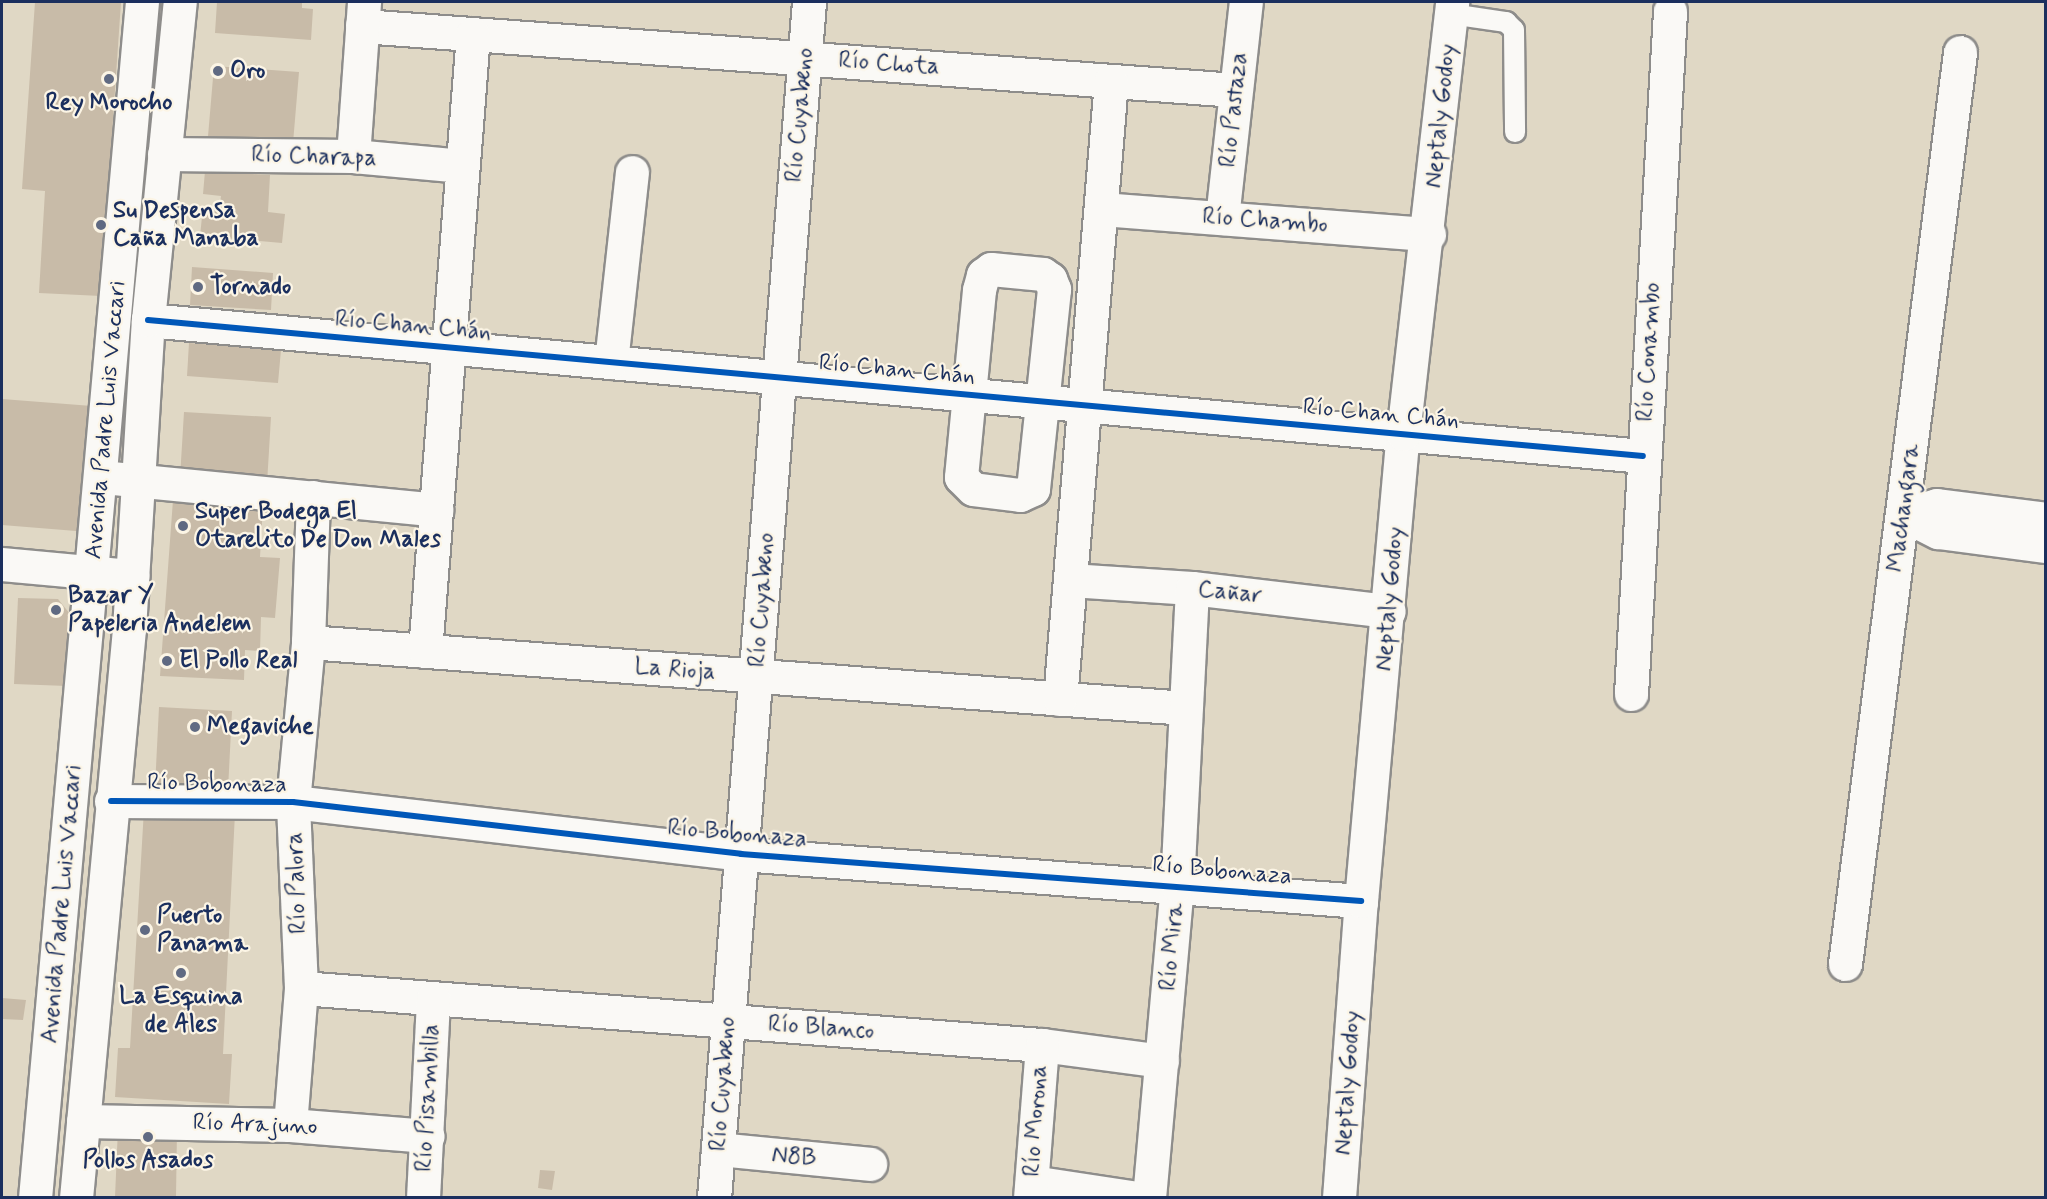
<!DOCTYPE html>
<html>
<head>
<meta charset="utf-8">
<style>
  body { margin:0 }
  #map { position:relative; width:2047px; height:1199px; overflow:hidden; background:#e0d8c5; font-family:Mynerve,sans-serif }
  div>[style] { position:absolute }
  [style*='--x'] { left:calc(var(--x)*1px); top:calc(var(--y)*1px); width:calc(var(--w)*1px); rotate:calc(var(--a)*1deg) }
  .building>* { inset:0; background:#c8bba8 }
  .roads { filter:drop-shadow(2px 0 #8e8d8b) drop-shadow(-2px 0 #8e8d8b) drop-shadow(0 2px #8e8d8b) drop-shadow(0 -2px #8e8d8b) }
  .service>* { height:20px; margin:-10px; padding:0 10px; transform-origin:10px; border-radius:10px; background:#faf9f6 }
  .minor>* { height:33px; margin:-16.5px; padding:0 16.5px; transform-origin:16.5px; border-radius:16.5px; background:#faf9f6 }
  .tertiary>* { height:33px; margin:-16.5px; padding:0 16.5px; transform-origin:16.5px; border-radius:16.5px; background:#faf9f6 }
  .secondary>* { height:33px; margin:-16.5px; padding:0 16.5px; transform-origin:16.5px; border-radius:16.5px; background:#faf9f6 }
  .cycleway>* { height:6px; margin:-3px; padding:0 3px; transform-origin:3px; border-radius:3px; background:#0057b8 }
  .dots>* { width:16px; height:16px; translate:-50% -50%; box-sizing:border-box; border:3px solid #fcf5e5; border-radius:50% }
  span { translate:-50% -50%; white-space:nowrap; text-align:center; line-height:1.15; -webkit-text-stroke:4.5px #fcf5e5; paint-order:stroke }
  .street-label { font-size:24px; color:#1b2f5e }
  .poi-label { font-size:24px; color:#1b2f5e; font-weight:700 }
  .left { translate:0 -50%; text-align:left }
  .frame { position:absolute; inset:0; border:3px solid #1b2f5e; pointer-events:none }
</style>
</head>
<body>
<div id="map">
  <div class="building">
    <div style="clip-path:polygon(35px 2px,121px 2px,101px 296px,39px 293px,45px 191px,22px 189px)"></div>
    <div style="clip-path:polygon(217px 2px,302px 2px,302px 8px,313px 9px,311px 40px,215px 33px)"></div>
    <div style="clip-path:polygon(214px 66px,299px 72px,292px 155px,207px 148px)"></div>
    <div style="clip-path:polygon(205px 171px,270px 175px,268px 212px,285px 214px,282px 243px,200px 236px,203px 207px,219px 209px,221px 196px,203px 194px)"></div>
    <div style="clip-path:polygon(192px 267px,273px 273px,271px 310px,190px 305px)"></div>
    <div style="clip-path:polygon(189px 343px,281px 350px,278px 383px,187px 376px)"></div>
    <div style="clip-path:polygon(2px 399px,92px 406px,83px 526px,76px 531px,2px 525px)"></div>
    <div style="clip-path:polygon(184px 412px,271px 417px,267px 484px,180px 478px)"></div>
    <div style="clip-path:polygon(173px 500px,263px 506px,260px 557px,280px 558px,275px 618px,261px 617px,260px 651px,245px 650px,244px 680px,160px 676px)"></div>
    <div style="clip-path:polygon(18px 598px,58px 599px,70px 614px,67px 686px,14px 684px)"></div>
    <div style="clip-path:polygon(159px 707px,232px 711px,228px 790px,155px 787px)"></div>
    <div style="clip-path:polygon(144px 809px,235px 813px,223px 1054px,232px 1054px,229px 1104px,115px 1097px,118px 1048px,130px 1048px)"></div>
    <div style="clip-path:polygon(2px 998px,26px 1000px,23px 1020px,2px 1019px)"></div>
    <div style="clip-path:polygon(118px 1128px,177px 1130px,176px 1197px,115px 1197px)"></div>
    <div style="clip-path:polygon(540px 1170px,555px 1171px,552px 1190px,538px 1188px)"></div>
  </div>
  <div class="roads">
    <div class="service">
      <div style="--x:1451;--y:14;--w:56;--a:8.3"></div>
      <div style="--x:1506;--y:22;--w:11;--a:45"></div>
      <div style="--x:1514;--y:30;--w:102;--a:89.4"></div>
    </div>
    <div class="minor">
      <div style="--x:362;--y:26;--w:876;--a:4.19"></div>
      <div style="--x:164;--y:154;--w:189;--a:0.6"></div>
      <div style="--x:353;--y:156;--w:110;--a:5.2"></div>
      <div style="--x:353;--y:156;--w:154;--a:-85.9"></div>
      <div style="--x:1102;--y:209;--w:328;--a:4.4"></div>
      <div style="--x:1222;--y:218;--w:217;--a:-83.7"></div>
      <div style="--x:991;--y:269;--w:52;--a:5.5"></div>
      <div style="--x:1043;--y:274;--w:9;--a:36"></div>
      <div style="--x:1050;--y:279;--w:11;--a:68"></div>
      <div style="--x:1054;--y:289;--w:201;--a:96"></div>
      <div style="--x:1033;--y:489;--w:14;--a:155"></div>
      <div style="--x:1020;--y:495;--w:47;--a:-172.7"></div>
      <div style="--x:973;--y:489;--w:17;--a:-135"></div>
      <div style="--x:961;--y:477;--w:188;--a:-84.5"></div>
      <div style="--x:979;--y:290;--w:16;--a:-75"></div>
      <div style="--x:983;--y:275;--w:10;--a:-37"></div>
      <div style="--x:148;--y:320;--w:1501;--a:5.2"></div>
      <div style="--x:611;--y:362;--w:191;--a:-83.7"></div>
      <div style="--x:102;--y:477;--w:336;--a:5.6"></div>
      <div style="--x:1904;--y:515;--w:38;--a:27"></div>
      <div style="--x:1938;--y:532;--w:109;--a:7.4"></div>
      <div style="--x:1904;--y:515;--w:34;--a:-17"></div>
      <div style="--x:1937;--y:505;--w:110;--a:7.3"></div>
      <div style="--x:1070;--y:580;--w:122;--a:3.8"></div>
      <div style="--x:1192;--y:588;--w:198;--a:6.7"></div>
      <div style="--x:308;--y:642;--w:880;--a:4.3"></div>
      <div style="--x:425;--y:651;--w:619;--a:-85.55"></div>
      <div style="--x:1631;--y:694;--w:684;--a:-86.73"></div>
      <div style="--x:1060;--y:699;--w:620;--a:-85.28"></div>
      <div style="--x:111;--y:801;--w:182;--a:0.3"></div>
      <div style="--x:293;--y:802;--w:451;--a:6.6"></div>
      <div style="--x:741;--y:854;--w:622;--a:4.34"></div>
      <div style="--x:1845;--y:964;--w:919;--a:-82.81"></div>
      <div style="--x:301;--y:988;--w:743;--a:4.4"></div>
      <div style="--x:1042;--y:1045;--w:121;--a:7.6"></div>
      <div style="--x:83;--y:1121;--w:207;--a:1.1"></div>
      <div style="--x:290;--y:1125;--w:138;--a:4.6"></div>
      <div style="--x:290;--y:1125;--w:137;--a:-85.4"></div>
      <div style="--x:301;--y:988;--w:186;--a:-92.5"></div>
      <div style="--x:293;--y:802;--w:161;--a:-84.6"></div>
      <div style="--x:308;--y:642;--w:145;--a:-88"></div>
      <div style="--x:718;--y:1149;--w:153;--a:5.6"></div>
      <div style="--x:1032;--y:1182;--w:107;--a:8.6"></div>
      <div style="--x:423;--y:1198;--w:200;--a:-87.1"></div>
      <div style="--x:714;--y:1198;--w:1200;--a:-85.46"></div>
      <div style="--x:1030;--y:1198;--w:153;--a:-85.5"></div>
      <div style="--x:1149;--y:1198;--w:314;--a:-84.9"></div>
      <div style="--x:1177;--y:885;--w:297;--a:-87.1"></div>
      <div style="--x:1339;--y:1198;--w:298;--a:-85.8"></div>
      <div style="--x:1361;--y:901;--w:469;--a:-84.9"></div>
      <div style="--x:1403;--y:434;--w:435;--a:-83.5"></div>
    </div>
    <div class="tertiary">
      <div style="--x:2;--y:564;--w:131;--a:5.3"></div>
    </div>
    <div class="secondary">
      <div style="--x:35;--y:1198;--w:1201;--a:-84.89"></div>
      <div style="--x:76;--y:1198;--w:571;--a:-84.68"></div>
      <div style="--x:129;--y:629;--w:310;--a:-86.5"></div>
      <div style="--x:148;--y:320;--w:320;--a:-84.3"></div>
    </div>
  </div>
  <div class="cycleway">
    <div style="--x:148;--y:320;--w:1501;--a:5.2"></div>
    <div style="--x:111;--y:801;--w:182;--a:0.3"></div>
    <div style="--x:293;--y:802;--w:451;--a:6.6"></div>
    <div style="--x:741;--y:854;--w:622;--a:4.34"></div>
  </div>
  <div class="dots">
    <div style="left:218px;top:71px;background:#606a82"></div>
    <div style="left:109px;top:79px;background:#606a82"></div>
    <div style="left:101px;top:225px;background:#606a82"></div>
    <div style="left:198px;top:287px;background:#606a82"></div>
    <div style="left:183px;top:526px;background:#606a82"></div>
    <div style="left:56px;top:610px;background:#606a82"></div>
    <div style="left:167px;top:661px;background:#606a82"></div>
    <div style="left:195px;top:727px;background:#606a82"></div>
    <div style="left:145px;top:930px;background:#606a82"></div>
    <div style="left:181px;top:973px;background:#606a82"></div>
    <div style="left:148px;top:1137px;background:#606a82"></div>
  </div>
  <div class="street-label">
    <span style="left:889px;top:64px;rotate:4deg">Río Chota</span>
    <span style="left:1234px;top:110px;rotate:-84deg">Río Pastaza</span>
    <span style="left:800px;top:115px;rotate:-85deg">Río Cuyabeno</span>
    <span style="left:1441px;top:116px;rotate:-84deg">Neptaly Godoy</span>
    <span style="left:314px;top:157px;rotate:2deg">Río Charapa</span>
    <span style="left:1265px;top:221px;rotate:4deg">Río Chambo</span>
    <span style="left:413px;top:326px;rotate:5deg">Río Chan Chán</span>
    <span style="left:1649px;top:352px;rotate:-87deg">Río Conambo</span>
    <span style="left:897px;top:370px;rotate:5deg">Río Chan Chán</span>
    <span style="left:1381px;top:414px;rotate:5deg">Río Chan Chán</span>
    <span style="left:106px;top:420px;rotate:-85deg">Avenida Padre Luis Vaccari</span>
    <span style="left:1904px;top:508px;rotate:-83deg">Machangara</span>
    <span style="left:1230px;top:593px;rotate:6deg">Cañar</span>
    <span style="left:1390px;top:599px;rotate:-85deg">Neptaly Godoy</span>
    <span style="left:762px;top:600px;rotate:-86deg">Río Cuyabeno</span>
    <span style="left:675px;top:670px;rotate:4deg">La Rioja</span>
    <span style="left:217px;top:784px;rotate:1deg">Río Bobonaza</span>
    <span style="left:737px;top:834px;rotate:5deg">Río Bobonaza</span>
    <span style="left:1222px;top:871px;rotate:5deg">Río Bobonaza</span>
    <span style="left:297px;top:883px;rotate:-92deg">Río Palora</span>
    <span style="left:62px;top:904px;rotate:-85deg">Avenida Padre Luis Vaccari</span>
    <span style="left:1172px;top:947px;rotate:-85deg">Río Mira</span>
    <span style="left:821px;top:1028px;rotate:4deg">Río Blanco</span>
    <span style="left:1348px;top:1083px;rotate:-86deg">Neptaly Godoy</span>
    <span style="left:723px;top:1084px;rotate:-86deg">Río Cuyabeno</span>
    <span style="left:428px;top:1098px;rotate:-87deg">Río Pisambilla</span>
    <span style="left:1036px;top:1121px;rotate:-86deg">Río Morona</span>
    <span style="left:255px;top:1125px;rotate:2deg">Río Arajuno</span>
    <span style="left:794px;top:1157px;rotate:6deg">N8B</span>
  </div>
  <div class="poi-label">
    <span class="left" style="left:230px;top:71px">Oro</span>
    <span style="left:109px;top:103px">Rey Morocho</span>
    <span class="left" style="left:113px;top:225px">Su Despensa<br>Caña Manaba</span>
    <span class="left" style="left:210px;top:287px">Tornado</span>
    <span class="left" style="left:195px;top:526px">Super Bodega El<br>Otarelito De Don Males</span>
    <span class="left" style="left:68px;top:610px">Bazar Y<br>Papeleria Andelem</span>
    <span class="left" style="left:179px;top:661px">El Pollo Real</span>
    <span class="left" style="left:207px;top:727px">Megaviche</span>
    <span class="left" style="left:157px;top:930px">Puerto<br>Panama</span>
    <span style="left:181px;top:1011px">La Esquina<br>de Ales</span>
    <span style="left:148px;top:1161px">Pollos Asados</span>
  </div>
  <div class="frame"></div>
</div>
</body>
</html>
